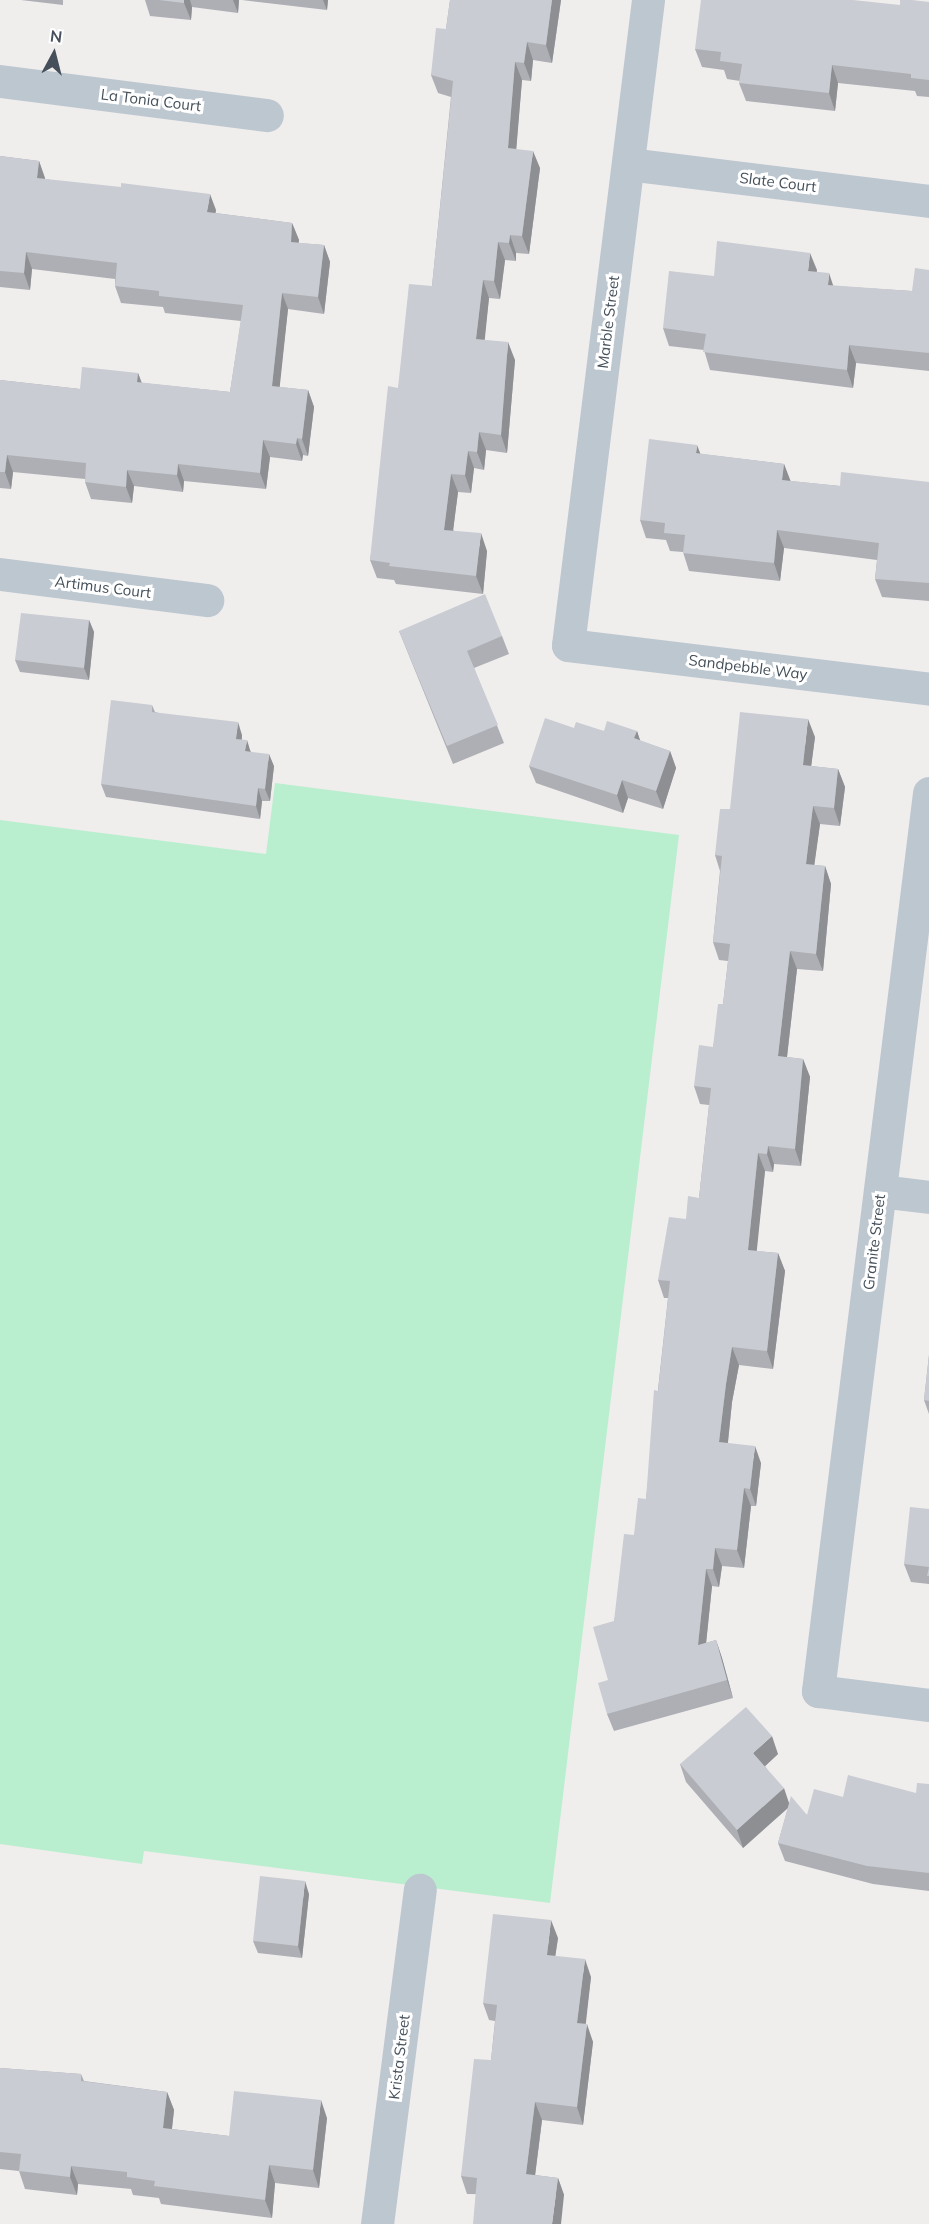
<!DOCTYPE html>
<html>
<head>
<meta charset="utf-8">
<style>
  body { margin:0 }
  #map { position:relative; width:929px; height:2224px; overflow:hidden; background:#f0eded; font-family:Mulish,sans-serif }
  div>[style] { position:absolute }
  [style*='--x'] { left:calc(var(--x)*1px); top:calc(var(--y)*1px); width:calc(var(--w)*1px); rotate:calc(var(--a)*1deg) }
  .green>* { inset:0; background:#b9efcf }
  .street>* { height:33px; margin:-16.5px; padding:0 16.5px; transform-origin:16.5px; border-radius:16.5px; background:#bdc7d0 }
  .wall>* { inset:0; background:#adafb5 }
  .shaded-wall>* { inset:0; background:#8d8f93 }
  .building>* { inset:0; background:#c9ccd2 }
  span { translate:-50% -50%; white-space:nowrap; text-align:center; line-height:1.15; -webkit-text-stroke:6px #fff; paint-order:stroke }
  .street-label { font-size:15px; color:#45505a }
  .north { position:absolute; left:24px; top:24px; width:60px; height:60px; -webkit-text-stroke:4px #fff; paint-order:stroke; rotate:7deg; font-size:16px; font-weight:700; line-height:24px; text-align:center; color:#45505a }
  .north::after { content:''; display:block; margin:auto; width:21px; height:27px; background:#45505a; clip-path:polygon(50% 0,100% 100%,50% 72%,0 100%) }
</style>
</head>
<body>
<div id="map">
  <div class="green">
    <div style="clip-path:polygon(275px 783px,679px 835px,550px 1903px,144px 1851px,142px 1864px,0 1844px,0 820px,266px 854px)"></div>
  </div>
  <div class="street">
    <div style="--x:648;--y:0;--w:650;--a:97.07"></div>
    <div style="--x:568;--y:645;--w:364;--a:6.9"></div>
    <div style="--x:0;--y:81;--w:269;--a:7.3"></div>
    <div style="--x:628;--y:164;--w:303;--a:7"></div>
    <div style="--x:0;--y:574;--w:209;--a:7.2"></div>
    <div style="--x:929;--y:793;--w:905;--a:97.05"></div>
    <div style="--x:818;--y:1691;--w:112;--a:7.2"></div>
    <div style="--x:880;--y:1191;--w:49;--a:7"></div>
    <div style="--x:377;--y:2224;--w:337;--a:-82.7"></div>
  </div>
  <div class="wall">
    <div style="clip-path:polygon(21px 0,63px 0,63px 5px)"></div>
    <div style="clip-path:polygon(145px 0,239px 0,238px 13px,192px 7px,191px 20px,150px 16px)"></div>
    <div style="clip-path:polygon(242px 0,328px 0,327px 10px)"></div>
    <div style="clip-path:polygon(450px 0,561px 0,552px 63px,533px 60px,531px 81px,522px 80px,516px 149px,540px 168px,529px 254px,516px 253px,516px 261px,505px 260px,500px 299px,489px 298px,484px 340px,515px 360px,507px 453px,486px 450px,484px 470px,474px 468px,471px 493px,458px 492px,453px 530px,487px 551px,483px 594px,396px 584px,394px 580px,377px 578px,370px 560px,398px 388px,432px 286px,451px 97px,438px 93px,431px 75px,446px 29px)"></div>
    <div style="clip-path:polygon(929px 2px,929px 97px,917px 96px,915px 91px,838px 83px,835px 111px,746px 101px,739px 83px,740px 81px,727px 79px,724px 70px,702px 67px,695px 49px,900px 5px)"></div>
    <div style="clip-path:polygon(0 156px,39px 161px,45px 179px,216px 210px,215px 213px,292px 223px,299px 240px,298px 243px,324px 245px,330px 262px,324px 314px,288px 309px,279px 387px,308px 390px,314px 407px,308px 456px,303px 455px,302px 461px,270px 457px,266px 489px,184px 481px,183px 492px,134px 486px,132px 503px,91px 499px,85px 482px,85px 479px,13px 472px,11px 489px,0 488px,0 380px,80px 389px,138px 373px,142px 383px,230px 392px,241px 321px,165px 313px,163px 307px,121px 303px,115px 286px,115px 279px,32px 269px,30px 290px,0 287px)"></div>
    <div style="clip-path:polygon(817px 270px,816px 272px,833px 286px,912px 291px,929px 270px,929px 371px,856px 363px,853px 388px,710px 370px,704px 350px,669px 346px,663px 328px,714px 276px)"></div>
    <div style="clip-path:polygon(701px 454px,784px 464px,790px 481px,840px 486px,929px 482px,929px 601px,882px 597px,875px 579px,877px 560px,784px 548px,780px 581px,689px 571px,683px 552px,670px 551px,666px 540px,646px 538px,640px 520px)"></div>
    <div style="clip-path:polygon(89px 620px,94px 632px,89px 680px,20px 672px,15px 660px)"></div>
    <div style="clip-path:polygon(399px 631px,502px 636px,509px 654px,474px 668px,504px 743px,453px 764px)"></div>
    <div style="clip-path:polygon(152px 705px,155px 712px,242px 735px,242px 740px,251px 752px,274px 766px,270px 801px,262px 801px,260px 819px,106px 797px,101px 784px)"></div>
    <div style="clip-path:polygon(574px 728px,604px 731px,637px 731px,640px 741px,670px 751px,676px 768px,663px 809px,628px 798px,623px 813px,536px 783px,529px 766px)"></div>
    <div style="clip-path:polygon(815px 737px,811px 766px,838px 769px,845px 787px,840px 826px,820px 824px,814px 865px,825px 866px,831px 884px,823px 971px,797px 969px,787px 1057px,803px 1059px,810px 1077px,801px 1166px,774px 1164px,773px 1172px,765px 1171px,756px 1251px,778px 1253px,785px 1271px,773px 1369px,739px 1365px,732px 1402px,728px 1443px,761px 1463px,756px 1506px,751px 1506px,744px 1568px,722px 1566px,719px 1587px,712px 1586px,706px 1643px,716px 1640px,722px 1658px,733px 1698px,614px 1731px,607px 1714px,608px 1680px,614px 1621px,634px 1535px,646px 1499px,668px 1298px,664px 1298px,658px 1280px,686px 1219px,699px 1198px,709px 1105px,700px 1104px,694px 1086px,713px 1047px,723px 1004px,728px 961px,719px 960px,713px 942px,720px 871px,715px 855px,730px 809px)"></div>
    <div style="clip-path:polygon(929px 1355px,929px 1414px,924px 1400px)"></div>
    <div style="clip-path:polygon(929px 1509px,929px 1584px,911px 1582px,904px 1564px)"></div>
    <div style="clip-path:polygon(778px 1754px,765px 1766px,789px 1803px,807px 1815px,843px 1797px,916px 1793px,929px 1784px,929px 1891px,873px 1884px,785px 1861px,778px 1843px,788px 1808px,743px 1848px,686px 1782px,680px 1764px)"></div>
    <div style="clip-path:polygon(309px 1894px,302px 1958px,258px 1953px,253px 1941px)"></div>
    <div style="clip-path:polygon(558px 1938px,555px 1956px,591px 1977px,585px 2024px,593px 2042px,583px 2125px,542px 2120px,535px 2175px,558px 2178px,564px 2195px,467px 2194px,461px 2176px,491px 2060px,495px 2021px,489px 2020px,483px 2003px)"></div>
    <div style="clip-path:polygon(0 2068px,81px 2074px,84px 2081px,167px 2092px,174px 2110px,172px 2129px,229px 2136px,327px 2118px,319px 2188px,275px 2183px,272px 2218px,161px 2204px,159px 2198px,133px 2195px,131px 2189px,78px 2184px,77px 2195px,25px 2189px,19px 2171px,0 2169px)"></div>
  </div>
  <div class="shaded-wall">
    <div style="clip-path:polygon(184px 0,190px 0,192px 7px,191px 20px,184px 3px)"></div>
    <div style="clip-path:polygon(233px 0,239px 0,238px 13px)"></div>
    <div style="clip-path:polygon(323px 0,328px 0,327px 10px)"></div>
    <div style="clip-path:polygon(552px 0,561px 0,552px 63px,546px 45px)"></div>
    <div style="clip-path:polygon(527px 42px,533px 60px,531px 81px,524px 63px)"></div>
    <div style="clip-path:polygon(515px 62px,522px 80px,515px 165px,508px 148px)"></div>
    <div style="clip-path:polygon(832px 65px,838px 83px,835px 111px,829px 93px)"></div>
    <div style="clip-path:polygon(533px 151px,540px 168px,529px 254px,522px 236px)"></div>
    <div style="clip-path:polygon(39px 161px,45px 178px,43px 195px,37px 178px)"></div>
    <div style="clip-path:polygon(210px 194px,216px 210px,213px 229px,207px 212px)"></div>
    <div style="clip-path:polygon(292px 223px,299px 240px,297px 259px,291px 242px)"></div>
    <div style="clip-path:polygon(510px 235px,516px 253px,516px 261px,509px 243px)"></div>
    <div style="clip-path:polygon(498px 242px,505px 260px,500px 299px,494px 281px)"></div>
    <div style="clip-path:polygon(324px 245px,330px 262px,324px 314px,318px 297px)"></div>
    <div style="clip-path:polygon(26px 252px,32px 269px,30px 290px,24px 273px)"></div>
    <div style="clip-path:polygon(810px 253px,817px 270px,814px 289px,808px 271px)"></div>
    <div style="clip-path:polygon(829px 273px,835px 291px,828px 285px)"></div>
    <div style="clip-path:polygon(483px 280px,489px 298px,483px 357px,476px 339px)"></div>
    <div style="clip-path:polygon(282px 293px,288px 309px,278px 403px,272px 386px)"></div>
    <div style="clip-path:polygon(508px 342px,515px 360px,507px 453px,501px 435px)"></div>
    <div style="clip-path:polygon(849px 345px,856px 363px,853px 388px,847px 370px)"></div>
    <div style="clip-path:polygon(138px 373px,144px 390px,137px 382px)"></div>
    <div style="clip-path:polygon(308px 390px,314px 407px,308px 456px,302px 439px)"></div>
    <div style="clip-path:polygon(479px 432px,486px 450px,484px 470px,477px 452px)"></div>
    <div style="clip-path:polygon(297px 438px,303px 455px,302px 461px,296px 444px)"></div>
    <div style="clip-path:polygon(263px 440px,270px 457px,266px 489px,260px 473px)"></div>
    <div style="clip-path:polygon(697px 445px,704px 463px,696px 453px)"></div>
    <div style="clip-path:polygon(468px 451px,474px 468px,471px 493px,465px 475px)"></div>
    <div style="clip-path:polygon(7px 455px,13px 472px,11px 489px,5px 472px)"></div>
    <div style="clip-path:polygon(178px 464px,184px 481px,183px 492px,177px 475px)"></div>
    <div style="clip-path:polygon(784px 464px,791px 482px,782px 480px)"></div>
    <div style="clip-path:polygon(127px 470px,134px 486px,132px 503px,126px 487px)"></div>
    <div style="clip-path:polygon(451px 474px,458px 492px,451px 547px,444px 530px)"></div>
    <div style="clip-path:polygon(777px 530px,784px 548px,780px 581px,774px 563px)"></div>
    <div style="clip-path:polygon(481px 533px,487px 551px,483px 594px,476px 576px)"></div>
    <div style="clip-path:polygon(89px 620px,94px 632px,89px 680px,84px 668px)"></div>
    <div style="clip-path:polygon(808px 719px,815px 737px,809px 783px,803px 765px)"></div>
    <div style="clip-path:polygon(238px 722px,242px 735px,240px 751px,236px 739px)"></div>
    <div style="clip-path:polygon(637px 731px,643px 749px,634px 738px)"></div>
    <div style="clip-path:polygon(247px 740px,251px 753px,245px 751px)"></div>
    <div style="clip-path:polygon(670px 751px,676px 768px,663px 809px,656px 791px)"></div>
    <div style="clip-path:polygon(269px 754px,274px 766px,270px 801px,265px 789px)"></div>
    <div style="clip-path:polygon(838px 769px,845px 787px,840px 826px,834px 808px)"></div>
    <div style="clip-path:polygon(622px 780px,628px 798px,623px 813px,617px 795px)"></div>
    <div style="clip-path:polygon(258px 788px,262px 801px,260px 819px,256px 806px)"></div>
    <div style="clip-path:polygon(813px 806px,820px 824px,812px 882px,806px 864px)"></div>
    <div style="clip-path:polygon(825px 866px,831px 884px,823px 971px,816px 954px)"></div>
    <div style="clip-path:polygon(790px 951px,797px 969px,785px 1074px,778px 1056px)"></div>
    <div style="clip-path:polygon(803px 1059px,810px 1077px,801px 1166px,795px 1149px)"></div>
    <div style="clip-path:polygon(768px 1146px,774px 1164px,773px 1172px,767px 1154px)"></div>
    <div style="clip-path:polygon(758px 1153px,765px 1171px,755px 1268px,748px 1250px)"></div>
    <div style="clip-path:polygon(778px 1253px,785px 1271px,773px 1369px,767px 1351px)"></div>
    <div style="clip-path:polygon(732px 1347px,739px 1365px,732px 1402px,726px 1460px,719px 1442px,726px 1384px)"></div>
    <div style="clip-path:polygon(755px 1446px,761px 1463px,756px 1506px,750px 1489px)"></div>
    <div style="clip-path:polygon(744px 1488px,751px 1506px,744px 1568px,737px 1550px)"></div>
    <div style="clip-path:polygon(715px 1548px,722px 1566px,719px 1587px,713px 1569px)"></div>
    <div style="clip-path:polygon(706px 1569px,712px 1586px,704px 1663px,698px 1645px)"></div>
    <div style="clip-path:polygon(716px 1640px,722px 1658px,733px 1698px,727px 1680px)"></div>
    <div style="clip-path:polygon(772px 1736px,778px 1754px,760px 1771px,753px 1753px)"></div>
    <div style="clip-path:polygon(784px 1788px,790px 1806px,743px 1848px,737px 1830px)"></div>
    <div style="clip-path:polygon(305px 1881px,309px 1894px,302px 1958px,298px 1946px)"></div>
    <div style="clip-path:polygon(551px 1920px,558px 1938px,553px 1972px,547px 1955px)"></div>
    <div style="clip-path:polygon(585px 1959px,591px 1977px,584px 2040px,577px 2023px)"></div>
    <div style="clip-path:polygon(587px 2024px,593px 2042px,583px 2125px,577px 2107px)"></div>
    <div style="clip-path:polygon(167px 2092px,174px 2110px,170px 2145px,163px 2128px)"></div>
    <div style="clip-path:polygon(321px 2100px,327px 2118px,319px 2188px,313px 2170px)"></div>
    <div style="clip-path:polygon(535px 2102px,542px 2120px,533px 2192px,526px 2174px)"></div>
    <div style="clip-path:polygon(269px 2165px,275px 2183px,272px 2218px,265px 2200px)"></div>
    <div style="clip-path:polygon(71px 2166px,78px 2184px,77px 2195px,70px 2177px)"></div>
    <div style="clip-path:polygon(558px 2178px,564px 2195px,561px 2224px,552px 2224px)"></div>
  </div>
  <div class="building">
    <div style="clip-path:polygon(159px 0,184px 0,184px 3px)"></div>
    <div style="clip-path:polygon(450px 0,552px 0,546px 45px,527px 42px,524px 63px,515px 62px,508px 148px,533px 151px,522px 236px,510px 235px,509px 243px,498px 242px,494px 281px,483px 280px,476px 339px,508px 342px,501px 435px,479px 432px,477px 452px,468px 451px,465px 475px,451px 474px,444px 530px,481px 533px,476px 576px,389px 566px,390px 563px,370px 560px,388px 386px,398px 388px,409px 284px,432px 286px,453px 81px,431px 75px,436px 28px,446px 29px)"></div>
    <div style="clip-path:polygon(701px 0,853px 0,900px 5px,900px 0,912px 0,929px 2px,929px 80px,911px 78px,911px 74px,832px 65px,829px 93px,739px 83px,742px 64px,720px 61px,721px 52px,695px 49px)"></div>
    <div style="clip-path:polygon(0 156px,39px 161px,37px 178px,121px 187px,121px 183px,210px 194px,207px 212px,292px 223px,291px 242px,324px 245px,318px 297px,282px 293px,272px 386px,308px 390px,302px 439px,297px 438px,296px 444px,263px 440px,260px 473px,178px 464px,177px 475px,127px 470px,126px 487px,85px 482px,86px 463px,7px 455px,5px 472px,0 472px,0 380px,80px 389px,82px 367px,138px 373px,137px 382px,230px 392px,243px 305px,159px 296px,159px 291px,115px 286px,117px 263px,26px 252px,24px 273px,0 271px)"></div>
    <div style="clip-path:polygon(717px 241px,810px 253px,808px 271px,829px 273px,828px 285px,912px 291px,915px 268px,929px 270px,929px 353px,849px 345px,847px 370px,703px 352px,706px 334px,663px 328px,669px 271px,714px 276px)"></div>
    <div style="clip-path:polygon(649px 439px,697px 445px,696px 453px,784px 464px,782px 480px,840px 486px,841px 472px,929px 482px,929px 583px,875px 579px,879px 543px,777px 530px,774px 563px,683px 553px,685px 535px,664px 533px,665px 523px,640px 520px)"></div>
    <div style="clip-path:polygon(485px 594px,502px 636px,467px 651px,498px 725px,447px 746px,399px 631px)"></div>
    <div style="clip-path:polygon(21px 613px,89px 620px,84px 668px,15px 660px)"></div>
    <div style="clip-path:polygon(111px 700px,152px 705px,152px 712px,238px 722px,236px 739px,247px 740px,245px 751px,269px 754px,265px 789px,258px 788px,256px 806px,101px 784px)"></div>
    <div style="clip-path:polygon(740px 712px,808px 719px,803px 765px,838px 769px,834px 808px,813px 806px,806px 864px,825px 866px,816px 954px,790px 951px,778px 1056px,803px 1059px,795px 1149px,768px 1146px,767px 1154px,758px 1153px,748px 1250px,778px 1253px,767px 1351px,732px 1347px,726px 1384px,719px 1442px,755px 1446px,750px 1489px,744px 1488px,737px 1550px,715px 1548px,713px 1569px,706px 1569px,698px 1645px,716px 1640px,727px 1680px,607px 1714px,598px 1683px,608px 1680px,593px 1627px,614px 1621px,624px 1534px,634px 1535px,638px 1498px,646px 1499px,654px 1390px,658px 1391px,670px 1281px,658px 1280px,669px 1217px,686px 1219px,688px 1196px,699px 1198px,711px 1088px,694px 1086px,699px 1045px,713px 1047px,718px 1004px,723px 1004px,730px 944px,713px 942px,722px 856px,715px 855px,720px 809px,730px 809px)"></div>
    <div style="clip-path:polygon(545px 718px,574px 728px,576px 722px,604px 731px,607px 721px,637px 731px,634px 738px,670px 751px,656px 791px,622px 780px,617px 795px,529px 766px)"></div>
    <div style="clip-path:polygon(929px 1355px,929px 1401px,924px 1400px)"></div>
    <div style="clip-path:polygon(910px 1507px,929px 1509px,929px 1576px,927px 1576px,929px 1567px,904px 1564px)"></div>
    <div style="clip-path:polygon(746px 1707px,772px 1736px,753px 1753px,784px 1788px,737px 1830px,680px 1764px)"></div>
    <div style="clip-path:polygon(848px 1775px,916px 1793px,917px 1783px,929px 1784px,929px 1873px,867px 1866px,778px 1843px,791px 1796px,807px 1815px,814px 1789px,843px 1797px)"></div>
    <div style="clip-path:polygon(260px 1876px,305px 1881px,298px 1946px,253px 1941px)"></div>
    <div style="clip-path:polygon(493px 1914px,551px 1920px,547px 1955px,585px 1959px,577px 2023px,587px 2024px,577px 2107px,535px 2102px,526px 2174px,558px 2178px,552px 2224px,473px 2224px,477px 2178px,461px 2176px,474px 2059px,491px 2060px,497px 2005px,483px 2003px)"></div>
    <div style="clip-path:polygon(0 2068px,81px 2074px,81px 2081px,167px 2092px,163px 2128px,229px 2136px,234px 2091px,321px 2100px,313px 2170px,269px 2165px,265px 2200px,154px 2186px,155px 2181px,127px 2177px,127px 2172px,71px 2166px,70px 2177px,19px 2171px,21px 2154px,0 2152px)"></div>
  </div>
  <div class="street-label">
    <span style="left:151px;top:100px;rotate:7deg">La Tonia Court</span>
    <span style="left:778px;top:182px;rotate:7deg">Slate Court</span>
    <span style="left:608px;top:322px;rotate:-83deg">Marble Street</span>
    <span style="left:103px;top:587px;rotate:7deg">Artimus Court</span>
    <span style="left:748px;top:667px;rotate:7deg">Sandpebble Way</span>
    <span style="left:874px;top:1242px;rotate:-83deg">Granite Street</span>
    <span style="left:399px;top:2057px;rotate:-83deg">Krista Street</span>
  </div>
  <div class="north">N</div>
</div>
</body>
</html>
